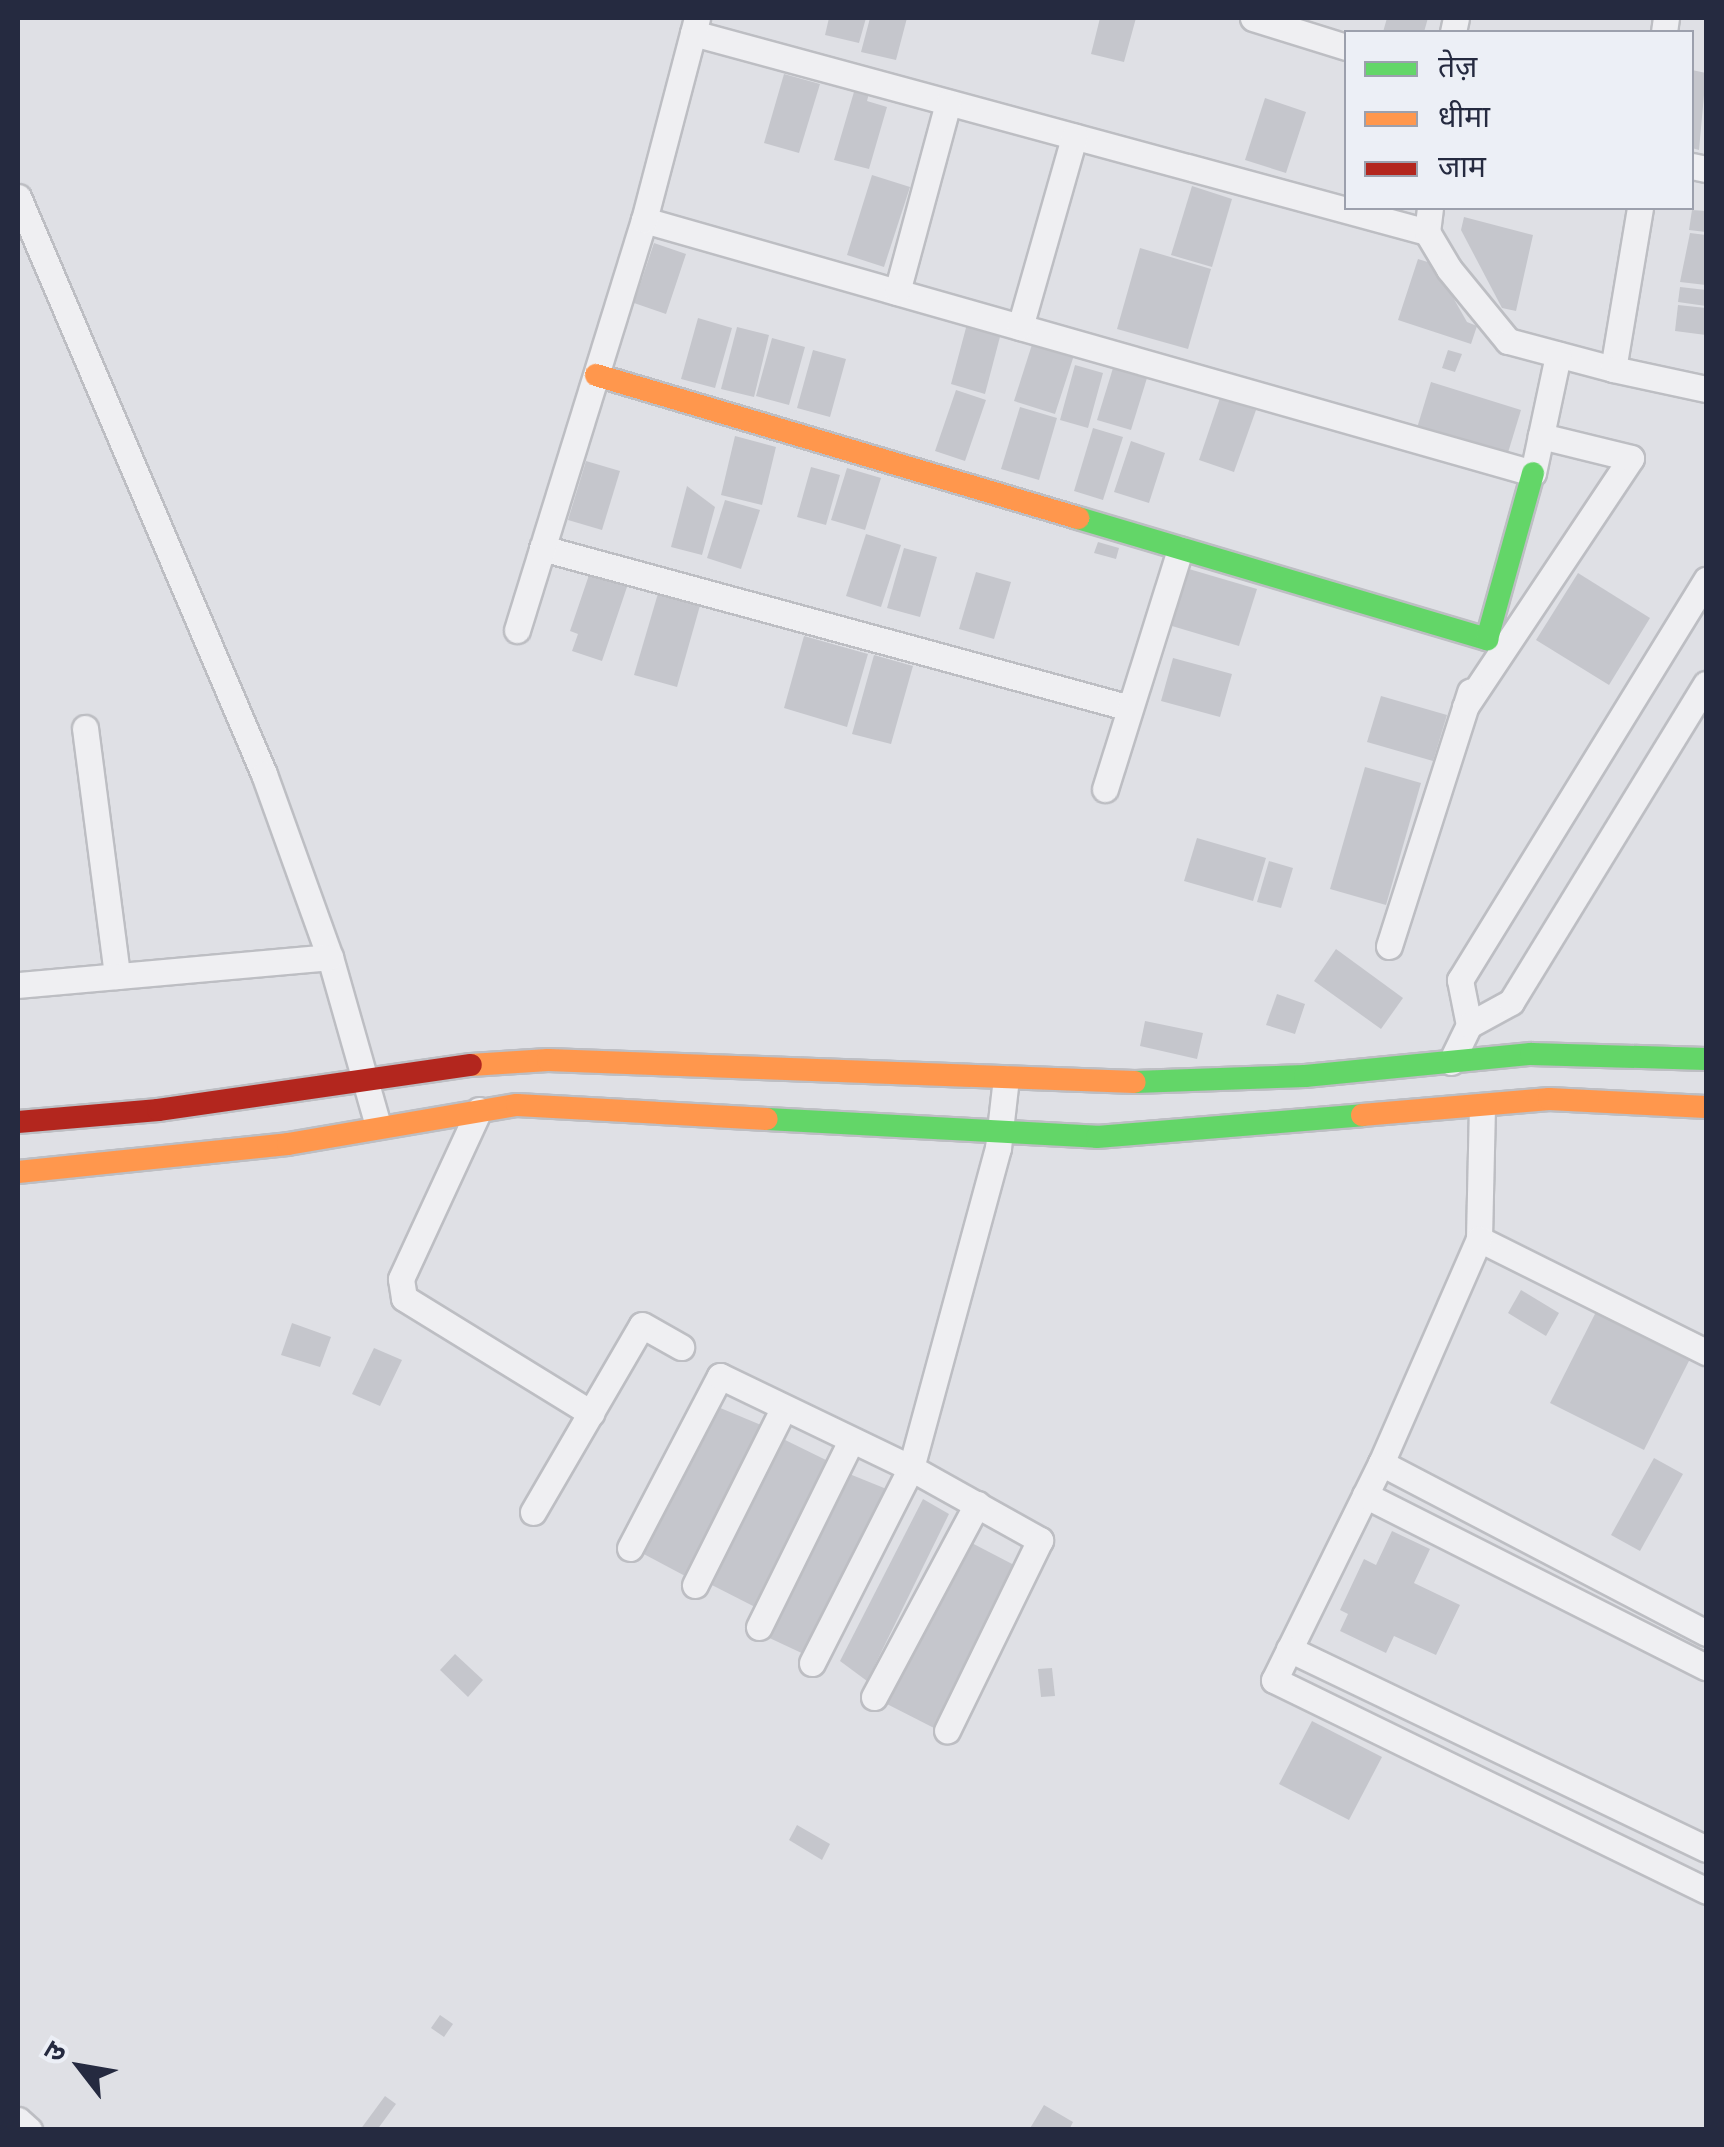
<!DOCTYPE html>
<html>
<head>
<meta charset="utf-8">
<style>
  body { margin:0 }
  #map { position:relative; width:1724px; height:2147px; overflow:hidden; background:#dfe0e5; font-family:"Asap Condensed","Noto Sans Devanagari",sans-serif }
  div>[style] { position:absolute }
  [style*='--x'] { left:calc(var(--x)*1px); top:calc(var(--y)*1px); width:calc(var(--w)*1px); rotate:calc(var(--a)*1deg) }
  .building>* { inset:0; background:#c5c6cc }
  .roads { filter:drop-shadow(2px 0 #bdbec3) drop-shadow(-2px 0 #bdbec3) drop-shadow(0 2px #bdbec3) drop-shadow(0 -2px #bdbec3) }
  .street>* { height:25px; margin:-12.5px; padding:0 12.5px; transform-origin:12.5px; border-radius:12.5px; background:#efeff2 }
  .fast>* { height:22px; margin:-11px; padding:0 11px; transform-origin:11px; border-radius:11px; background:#63d668 }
  .slow>* { height:22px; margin:-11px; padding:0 11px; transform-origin:11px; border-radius:11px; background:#ff974d }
  .jam>* { height:22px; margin:-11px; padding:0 11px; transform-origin:11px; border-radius:11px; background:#b3261e }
  span { translate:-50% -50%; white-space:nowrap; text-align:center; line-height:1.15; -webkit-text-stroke:10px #eceff6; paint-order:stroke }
  .frame { position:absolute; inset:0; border:20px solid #252a40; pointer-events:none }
  .legend { position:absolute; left:1344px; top:30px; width:350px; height:180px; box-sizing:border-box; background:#eceff6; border:2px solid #9ca0ad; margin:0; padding:12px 18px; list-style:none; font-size:30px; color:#252a40 }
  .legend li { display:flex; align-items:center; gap:20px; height:50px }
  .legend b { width:50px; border:2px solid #9ca0ad }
  .north { position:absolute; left:30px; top:2017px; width:100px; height:100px; -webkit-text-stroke:8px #eceff6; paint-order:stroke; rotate:301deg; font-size:28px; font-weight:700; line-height:40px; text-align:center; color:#252a40 }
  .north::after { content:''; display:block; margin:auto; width:35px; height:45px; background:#252a40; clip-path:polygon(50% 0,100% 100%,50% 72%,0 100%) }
</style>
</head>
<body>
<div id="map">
  <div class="building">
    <div style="clip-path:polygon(829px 18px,866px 18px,859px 43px,825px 35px)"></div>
    <div style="clip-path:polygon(870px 18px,907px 18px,896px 60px,861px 52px)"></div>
    <div style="clip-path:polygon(1100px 18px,1136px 18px,1124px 62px,1091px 54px)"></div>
    <div style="clip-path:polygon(1387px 18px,1428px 18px,1424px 32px,1383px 32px)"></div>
    <div style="clip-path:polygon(1692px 70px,1706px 73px,1699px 150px,1692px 148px)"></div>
    <div style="clip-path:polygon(784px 74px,820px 84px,799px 153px,764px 143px)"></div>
    <div style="clip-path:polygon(856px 85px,870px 89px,867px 101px,887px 107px,869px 169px,834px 160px)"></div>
    <div style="clip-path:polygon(1265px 98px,1306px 112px,1286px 173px,1245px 160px)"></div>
    <div style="clip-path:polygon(872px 175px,910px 187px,884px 267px,847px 255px)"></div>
    <div style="clip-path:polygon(1192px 186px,1232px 199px,1212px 267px,1171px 255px)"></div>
    <div style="clip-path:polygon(1692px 210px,1706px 211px,1706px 232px,1689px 230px)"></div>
    <div style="clip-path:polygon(1464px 217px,1533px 235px,1516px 311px,1502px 308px,1461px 230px)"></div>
    <div style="clip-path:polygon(1690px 233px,1706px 235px,1706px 285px,1680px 282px)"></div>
    <div style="clip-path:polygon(654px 243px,686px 254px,666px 314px,634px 303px)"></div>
    <div style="clip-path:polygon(1140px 248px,1211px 269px,1188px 349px,1117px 329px)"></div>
    <div style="clip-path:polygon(1418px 259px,1434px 264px,1467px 322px,1477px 326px,1471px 344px,1398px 320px)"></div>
    <div style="clip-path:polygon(1680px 287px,1706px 290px,1706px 306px,1678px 302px)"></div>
    <div style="clip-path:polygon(1678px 305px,1706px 308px,1706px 335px,1675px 331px)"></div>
    <div style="clip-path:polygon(698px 318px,732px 328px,715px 388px,681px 379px)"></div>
    <div style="clip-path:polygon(967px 324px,1001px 333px,985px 394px,951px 384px)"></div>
    <div style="clip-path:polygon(737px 327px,769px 335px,754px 397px,721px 389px)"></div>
    <div style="clip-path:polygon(1035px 335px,1076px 349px,1055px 414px,1014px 401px)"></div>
    <div style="clip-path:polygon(772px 338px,805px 347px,789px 405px,756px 396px)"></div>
    <div style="clip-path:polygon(813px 350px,846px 359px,830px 417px,797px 408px)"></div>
    <div style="clip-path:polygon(1448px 350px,1462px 354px,1455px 372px,1442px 368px)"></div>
    <div style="clip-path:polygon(1075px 365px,1103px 373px,1088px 428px,1060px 420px)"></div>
    <div style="clip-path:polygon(1113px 368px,1147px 378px,1131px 430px,1097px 420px)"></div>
    <div style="clip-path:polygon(1431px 382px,1521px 410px,1507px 456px,1417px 428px)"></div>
    <div style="clip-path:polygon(956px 390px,986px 400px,965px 461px,935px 451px)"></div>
    <div style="clip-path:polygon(1220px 398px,1256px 410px,1234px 472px,1199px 460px)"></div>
    <div style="clip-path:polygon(1020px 407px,1057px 418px,1039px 480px,1001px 469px)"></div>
    <div style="clip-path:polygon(1093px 428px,1123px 437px,1103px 500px,1074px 491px)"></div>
    <div style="clip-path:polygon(735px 436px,776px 447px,762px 505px,721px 495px)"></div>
    <div style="clip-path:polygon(1131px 441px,1165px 453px,1149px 503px,1114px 492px)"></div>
    <div style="clip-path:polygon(586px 461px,620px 471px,602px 530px,568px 520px)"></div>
    <div style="clip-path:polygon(811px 467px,840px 475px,826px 525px,797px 517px)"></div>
    <div style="clip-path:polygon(847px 468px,881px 478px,865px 530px,831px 520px)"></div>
    <div style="clip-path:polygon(687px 486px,715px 507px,702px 555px,671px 547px)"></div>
    <div style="clip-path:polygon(725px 500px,760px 510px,741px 569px,707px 558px)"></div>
    <div style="clip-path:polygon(866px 534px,901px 545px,881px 607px,846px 596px)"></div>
    <div style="clip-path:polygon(1098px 542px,1119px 548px,1116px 559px,1094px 553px)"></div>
    <div style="clip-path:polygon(904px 548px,937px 557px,920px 617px,887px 608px)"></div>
    <div style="clip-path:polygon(1189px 569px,1257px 589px,1239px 646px,1172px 626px)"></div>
    <div style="clip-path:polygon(590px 572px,628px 584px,602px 661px,572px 651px,578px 634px,570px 631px)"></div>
    <div style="clip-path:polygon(976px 572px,1011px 582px,994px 639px,959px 629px)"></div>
    <div style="clip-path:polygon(1578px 573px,1650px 618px,1609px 685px,1536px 640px)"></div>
    <div style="clip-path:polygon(659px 590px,701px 602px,677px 687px,634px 675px)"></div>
    <div style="clip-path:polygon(804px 636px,868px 654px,847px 727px,784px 708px)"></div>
    <div style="clip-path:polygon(874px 655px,913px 666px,891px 744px,852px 734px)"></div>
    <div style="clip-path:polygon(1173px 658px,1232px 674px,1220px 717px,1161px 701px)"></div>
    <div style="clip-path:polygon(1381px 696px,1447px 715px,1433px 761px,1367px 742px)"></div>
    <div style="clip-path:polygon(1365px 767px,1421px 783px,1386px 905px,1330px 889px)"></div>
    <div style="clip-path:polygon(1197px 838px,1266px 858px,1253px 901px,1184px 881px)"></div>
    <div style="clip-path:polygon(1269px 861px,1293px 868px,1281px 908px,1257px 902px)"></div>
    <div style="clip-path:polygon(1336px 949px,1403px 998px,1381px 1029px,1314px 981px)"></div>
    <div style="clip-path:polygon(1277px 994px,1305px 1004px,1295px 1034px,1266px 1025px)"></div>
    <div style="clip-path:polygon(1145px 1021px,1203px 1033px,1197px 1059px,1140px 1046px)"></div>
    <div style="clip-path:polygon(1521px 1290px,1559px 1313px,1546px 1336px,1508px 1313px)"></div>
    <div style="clip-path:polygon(1600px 1304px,1694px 1351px,1644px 1450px,1550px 1403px)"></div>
    <div style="clip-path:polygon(292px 1323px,331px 1337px,320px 1367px,281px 1355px)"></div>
    <div style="clip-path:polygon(374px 1348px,402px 1360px,380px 1406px,352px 1394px)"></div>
    <div style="clip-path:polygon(718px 1407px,761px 1425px,687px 1577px,640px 1552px)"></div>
    <div style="clip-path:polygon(777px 1436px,828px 1461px,755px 1607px,704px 1581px)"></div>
    <div style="clip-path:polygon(1654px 1458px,1683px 1474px,1640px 1551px,1611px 1535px)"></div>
    <div style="clip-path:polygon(847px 1473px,889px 1490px,808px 1656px,761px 1634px)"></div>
    <div style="clip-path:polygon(923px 1499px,949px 1514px,867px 1681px,840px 1661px)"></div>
    <div style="clip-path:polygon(1392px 1531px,1430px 1549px,1414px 1583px,1460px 1605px,1436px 1655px,1394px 1636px,1386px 1653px,1340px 1631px,1348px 1614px,1340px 1610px,1364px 1559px,1376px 1565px)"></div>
    <div style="clip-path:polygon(966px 1540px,1016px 1566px,934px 1728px,883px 1702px)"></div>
    <div style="clip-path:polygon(455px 1654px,483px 1680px,468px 1697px,440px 1670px)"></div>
    <div style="clip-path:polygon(1052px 1668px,1055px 1696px,1041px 1697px,1038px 1669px)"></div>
    <div style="clip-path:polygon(1312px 1721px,1382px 1757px,1349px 1820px,1279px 1784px)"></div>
    <div style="clip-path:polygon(797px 1825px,830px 1844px,822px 1860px,789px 1840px)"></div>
    <div style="clip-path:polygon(440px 2015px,453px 2024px,444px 2037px,431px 2028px)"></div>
    <div style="clip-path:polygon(385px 2096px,396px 2104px,377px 2130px,360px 2130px)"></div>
    <div style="clip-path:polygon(1044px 2105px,1073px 2122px,1069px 2130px,1029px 2130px)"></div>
  </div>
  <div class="roads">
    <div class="street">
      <div style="--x:1253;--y:18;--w:97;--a:17.3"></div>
      <div style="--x:1453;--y:32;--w:14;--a:-78"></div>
      <div style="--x:1664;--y:32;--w:14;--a:-82"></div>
      <div style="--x:693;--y:33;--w:760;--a:15.17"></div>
      <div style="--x:1692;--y:166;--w:14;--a:12"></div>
      <div style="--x:18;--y:197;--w:627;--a:66.91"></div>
      <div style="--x:264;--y:774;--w:195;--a:70.2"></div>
      <div style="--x:330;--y:957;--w:175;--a:74.1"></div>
      <div style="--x:1430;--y:208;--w:24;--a:97"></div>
      <div style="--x:1427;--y:232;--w:43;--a:59.3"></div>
      <div style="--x:1449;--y:269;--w:93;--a:50.7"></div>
      <div style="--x:1508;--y:341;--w:109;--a:14.9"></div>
      <div style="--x:1640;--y:208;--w:163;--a:99.5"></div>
      <div style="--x:1613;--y:369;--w:95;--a:12.1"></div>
      <div style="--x:644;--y:220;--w:924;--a:15.89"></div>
      <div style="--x:1533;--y:473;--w:121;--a:-78"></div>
      <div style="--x:897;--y:292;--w:196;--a:-74.9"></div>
      <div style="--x:1020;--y:327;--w:198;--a:-74.1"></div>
      <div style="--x:542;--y:548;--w:609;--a:15.22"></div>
      <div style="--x:517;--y:630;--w:429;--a:-72.8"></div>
      <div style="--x:644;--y:220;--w:209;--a:-75.3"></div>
      <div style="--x:1465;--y:707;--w:299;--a:-56.3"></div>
      <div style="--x:1631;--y:458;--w:93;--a:-166.3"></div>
      <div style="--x:85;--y:728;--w:250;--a:82.6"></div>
      <div style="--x:1105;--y:789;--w:251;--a:-72.6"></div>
      <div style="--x:1389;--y:946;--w:267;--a:-72.3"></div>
      <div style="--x:18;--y:985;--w:313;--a:-5.1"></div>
      <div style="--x:1469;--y:1025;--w:46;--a:-101.3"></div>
      <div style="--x:1460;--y:980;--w:470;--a:-58.4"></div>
      <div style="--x:1451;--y:1062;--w:41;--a:-64.1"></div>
      <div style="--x:1469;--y:1025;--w:48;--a:-28.7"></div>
      <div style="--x:1511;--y:1002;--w:373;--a:-58.5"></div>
      <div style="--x:1482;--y:1106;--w:133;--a:91.3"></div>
      <div style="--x:1479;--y:1239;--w:254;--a:26.5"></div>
      <div style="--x:479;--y:1110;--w:186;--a:114.8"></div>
      <div style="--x:401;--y:1279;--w:19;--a:81"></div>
      <div style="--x:404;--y:1298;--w:220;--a:31.6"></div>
      <div style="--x:1479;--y:1239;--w:244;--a:113.6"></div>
      <div style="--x:1381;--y:1463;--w:242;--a:116.2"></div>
      <div style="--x:1274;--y:1680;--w:481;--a:26"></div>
      <div style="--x:1381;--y:1463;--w:367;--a:27.6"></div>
      <div style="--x:1365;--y:1495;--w:382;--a:26.8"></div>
      <div style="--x:533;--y:1512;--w:216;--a:-59.8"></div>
      <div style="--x:642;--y:1325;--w:45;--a:29.4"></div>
      <div style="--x:630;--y:1548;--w:194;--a:-62.4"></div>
      <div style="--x:720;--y:1376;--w:212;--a:25.7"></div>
      <div style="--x:911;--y:1468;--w:148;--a:29.2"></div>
      <div style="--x:1040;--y:1540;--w:212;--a:116"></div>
      <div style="--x:695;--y:1585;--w:197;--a:-63.4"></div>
      <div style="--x:759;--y:1627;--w:208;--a:-63.7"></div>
      <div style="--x:1289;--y:1649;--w:462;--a:25.6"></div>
      <div style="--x:812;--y:1663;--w:219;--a:-63.1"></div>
      <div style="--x:911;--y:1468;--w:332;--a:-74.8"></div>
      <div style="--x:998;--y:1148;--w:70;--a:-83.5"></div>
      <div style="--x:874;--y:1697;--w:219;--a:-61.9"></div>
      <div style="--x:18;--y:2120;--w:15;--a:42"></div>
    </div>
    <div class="fast">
      <div style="--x:1078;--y:518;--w:427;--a:16.5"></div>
      <div style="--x:1487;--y:639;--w:172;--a:-74.5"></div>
      <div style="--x:1135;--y:1082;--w:170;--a:-2"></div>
      <div style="--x:1305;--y:1076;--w:227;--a:-5.6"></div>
      <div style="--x:1531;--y:1054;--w:175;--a:1.6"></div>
      <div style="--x:767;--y:1119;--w:330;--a:3.1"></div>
      <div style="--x:1097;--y:1137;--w:266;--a:-4.7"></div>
    </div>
    <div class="slow">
      <div style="--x:596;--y:375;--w:503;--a:16.52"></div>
      <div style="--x:471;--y:1065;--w:77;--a:-3.7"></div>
      <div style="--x:548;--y:1060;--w:587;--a:2.15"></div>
      <div style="--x:1362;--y:1115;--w:188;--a:-4.9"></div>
      <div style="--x:1549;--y:1099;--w:157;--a:2.9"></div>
      <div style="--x:18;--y:1172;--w:271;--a:-5.9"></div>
      <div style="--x:288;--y:1144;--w:232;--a:-9.7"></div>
      <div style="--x:517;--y:1105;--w:250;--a:3.2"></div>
    </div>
    <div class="jam">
      <div style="--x:18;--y:1122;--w:141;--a:-4.9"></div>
      <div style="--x:158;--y:1110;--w:316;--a:-8.2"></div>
    </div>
  </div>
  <div class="frame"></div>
  <ul class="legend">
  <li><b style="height:12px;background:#63d668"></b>तेज़</li>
  <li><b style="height:12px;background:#ff974d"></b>धीमा</li>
  <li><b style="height:12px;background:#b3261e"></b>जाम</li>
  </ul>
  <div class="north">उ</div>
</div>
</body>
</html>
